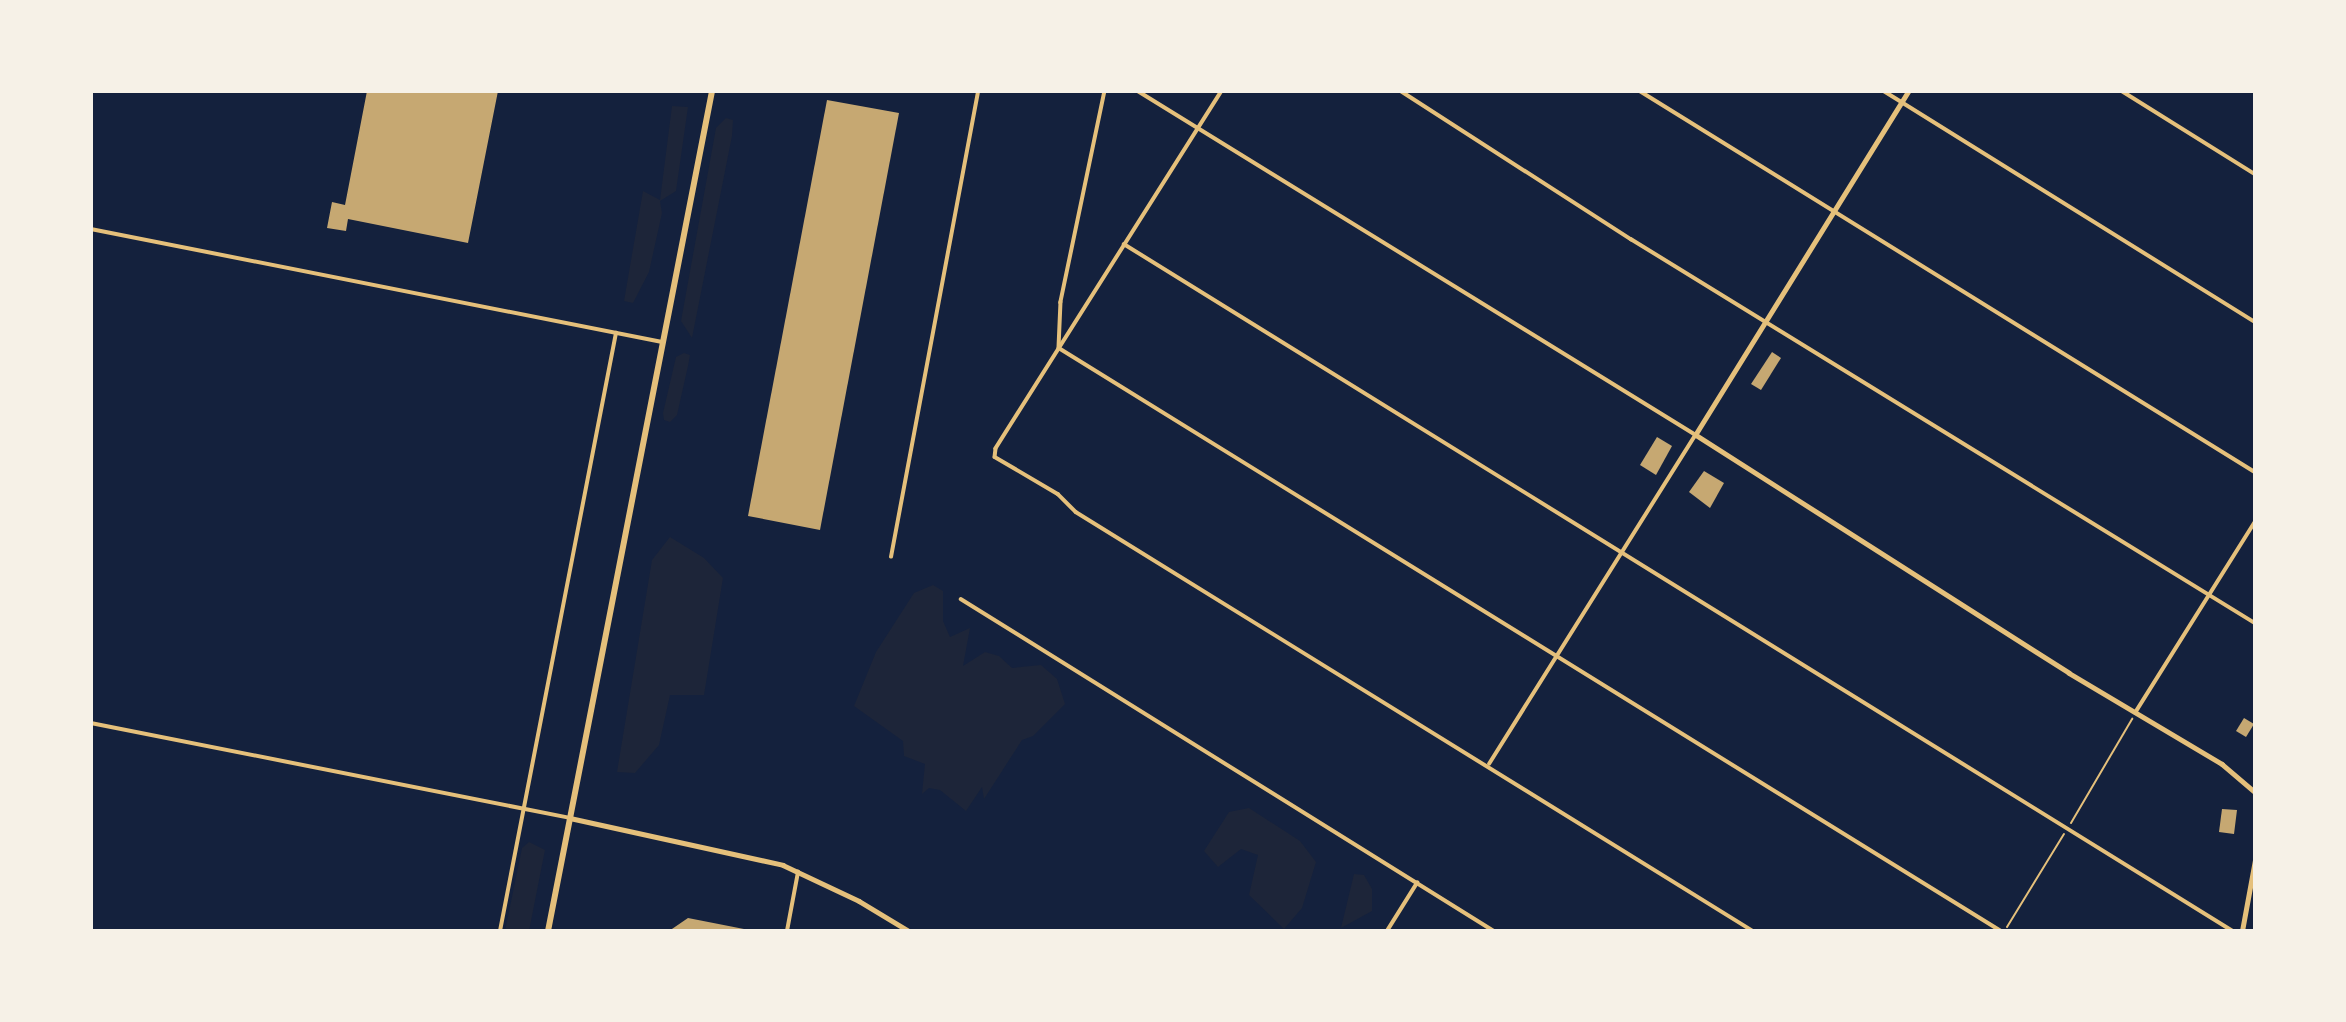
<!DOCTYPE html>
<html>
<head>
<meta charset="utf-8">
<style>
  body { margin:0 }
  #map { position:relative; width:2346px; height:1022px; overflow:hidden; background:#14213d; font-family:Montserrat,sans-serif }
  div>[style] { position:absolute }
  [style*='--x'] { left:calc(var(--x)*1px); top:calc(var(--y)*1px); width:calc(var(--w)*1px); rotate:calc(var(--a)*1deg) }
  .green>* { inset:0; background:#1d2539 }
  .building>* { inset:0; background:#c6a872 }
  .path>* { height:2px; margin:-1px; padding:0 1px; transform-origin:1px; border-radius:1px; background:#e5c07b }
  .minor>* { height:3.5px; margin:-1.75px; padding:0 1.75px; transform-origin:1.75px; border-radius:1.75px; background:#e5c07b }
  .tertiary>* { height:4.5px; margin:-2.25px; padding:0 2.25px; transform-origin:2.25px; border-radius:2.25px; background:#e5c07b }
  .primary>* { height:6px; margin:-3px; padding:0 3px; transform-origin:3px; border-radius:3px; background:#e5c07b }
  span { translate:-50% -50%; white-space:nowrap; text-align:center; line-height:1.15; -webkit-text-stroke:5px #f6f1e7; paint-order:stroke }
  .frame { position:absolute; inset:0; border:93px solid #f6f1e7; pointer-events:none }
</style>
</head>
<body>
<div id="map">
  <div class="green">
    <div style="clip-path:polygon(672px 106px,688px 107px,676px 191px,660px 201px,662px 213px,649px 272px,633px 303px,624px 301px,643px 191px,660px 200px)"></div>
    <div style="clip-path:polygon(726px 118px,733px 120px,732px 136px,692px 338px,681px 321px,716px 128px)"></div>
    <div style="clip-path:polygon(684px 353px,690px 355px,688px 366px,677px 415px,670px 422px,664px 420px,663px 413px,676px 357px)"></div>
    <div style="clip-path:polygon(670px 537px,704px 558px,723px 578px,704px 695px,670px 695px,659px 745px,635px 773px,617px 772px,652px 560px)"></div>
    <div style="clip-path:polygon(933px 585px,943px 591px,943px 621px,950px 637px,970px 628px,963px 666px,985px 652px,999px 656px,1012px 668px,1041px 665px,1057px 679px,1065px 704px,1033px 736px,1022px 740px,984px 799px,982px 787px,966px 811px,940px 790px,929px 788px,922px 794px,925px 764px,904px 756px,903px 741px,854px 706px,876px 652px,914px 593px)"></div>
    <div style="clip-path:polygon(1249px 808px,1300px 841px,1316px 862px,1302px 908px,1284px 929px,1249px 895px,1258px 855px,1241px 849px,1218px 867px,1204px 851px,1229px 812px)"></div>
    <div style="clip-path:polygon(529px 842px,545px 850px,529px 931px,505px 931px,522px 848px)"></div>
    <div style="clip-path:polygon(1354px 874px,1364px 875px,1372px 889px,1372px 911px,1341px 928px)"></div>
  </div>
  <div class="building">
    <div style="clip-path:polygon(367px 91px,498px 91px,468px 243px,348px 219px,346px 231px,327px 228px,332px 202px,345px 205px)"></div>
    <div style="clip-path:polygon(827px 100px,899px 113px,820px 530px,748px 516px)"></div>
    <div style="clip-path:polygon(1772px 352px,1781px 358px,1761px 390px,1751px 384px)"></div>
    <div style="clip-path:polygon(1657px 437px,1672px 446px,1656px 475px,1640px 465px)"></div>
    <div style="clip-path:polygon(1704px 471px,1724px 483px,1710px 508px,1689px 492px)"></div>
    <div style="clip-path:polygon(2244px 718px,2254px 724px,2246px 737px,2236px 731px)"></div>
    <div style="clip-path:polygon(2222px 809px,2237px 810px,2234px 834px,2219px 832px)"></div>
    <div style="clip-path:polygon(688px 918px,749px 930px,749px 931px,669px 931px)"></div>
  </div>
  <div class="path">
    <div style="--x:2071;--y:823;--w:121;--a:-59.6"></div>
    <div style="--x:2007;--y:927;--w:109;--a:-58.5"></div>
  </div>
  <div class="minor">
    <div style="--x:1105;--y:91;--w:216;--a:101.8"></div>
    <div style="--x:1061;--y:302;--w:46;--a:92.5"></div>
    <div style="--x:1059;--y:348;--w:1108;--a:31.75"></div>
    <div style="--x:1138;--y:91;--w:656;--a:31.65"></div>
    <div style="--x:1696;--y:435;--w:388;--a:122.1"></div>
    <div style="--x:1222;--y:91;--w:423;--a:122.3"></div>
    <div style="--x:996;--y:449;--w:8;--a:97"></div>
    <div style="--x:995;--y:457;--w:73;--a:30.4"></div>
    <div style="--x:1058;--y:494;--w:25;--a:45"></div>
    <div style="--x:1076;--y:512;--w:796;--a:31.75"></div>
    <div style="--x:1401;--y:91;--w:274;--a:32.8"></div>
    <div style="--x:1631;--y:239;--w:733;--a:31.61"></div>
    <div style="--x:1640;--y:91;--w:723;--a:31.78"></div>
    <div style="--x:1884;--y:91;--w:437;--a:31.9"></div>
    <div style="--x:2122;--y:91;--w:157;--a:32"></div>
    <div style="--x:91;--y:229;--w:582;--a:11.19"></div>
    <div style="--x:1124;--y:244;--w:1305;--a:31.78"></div>
    <div style="--x:891;--y:557;--w:474;--a:-79.4"></div>
    <div style="--x:961;--y:599;--w:628;--a:31.92"></div>
    <div style="--x:2135;--y:713;--w:226;--a:-57.9"></div>
    <div style="--x:91;--y:723;--w:488;--a:11.2"></div>
    <div style="--x:500;--y:931;--w:609;--a:-79.02"></div>
    <div style="--x:787;--y:931;--w:60;--a:-79.4"></div>
    <div style="--x:1387;--y:931;--w:57;--a:-58"></div>
  </div>
  <div class="tertiary">
    <div style="--x:1909;--y:91;--w:405;--a:121.8"></div>
    <div style="--x:1696;--y:435;--w:442;--a:32.5"></div>
    <div style="--x:2069;--y:673;--w:178;--a:30.7"></div>
    <div style="--x:2222;--y:764;--w:43;--a:40.3"></div>
    <div style="--x:570;--y:818;--w:218;--a:12.4"></div>
    <div style="--x:783;--y:865;--w:84;--a:25.3"></div>
    <div style="--x:859;--y:901;--w:58;--a:31"></div>
    <div style="--x:2242;--y:931;--w:72;--a:-79.6"></div>
  </div>
  <div class="primary">
    <div style="--x:548;--y:931;--w:856;--a:-78.95"></div>
  </div>
  <div class="frame"></div>
</div>
</body>
</html>
